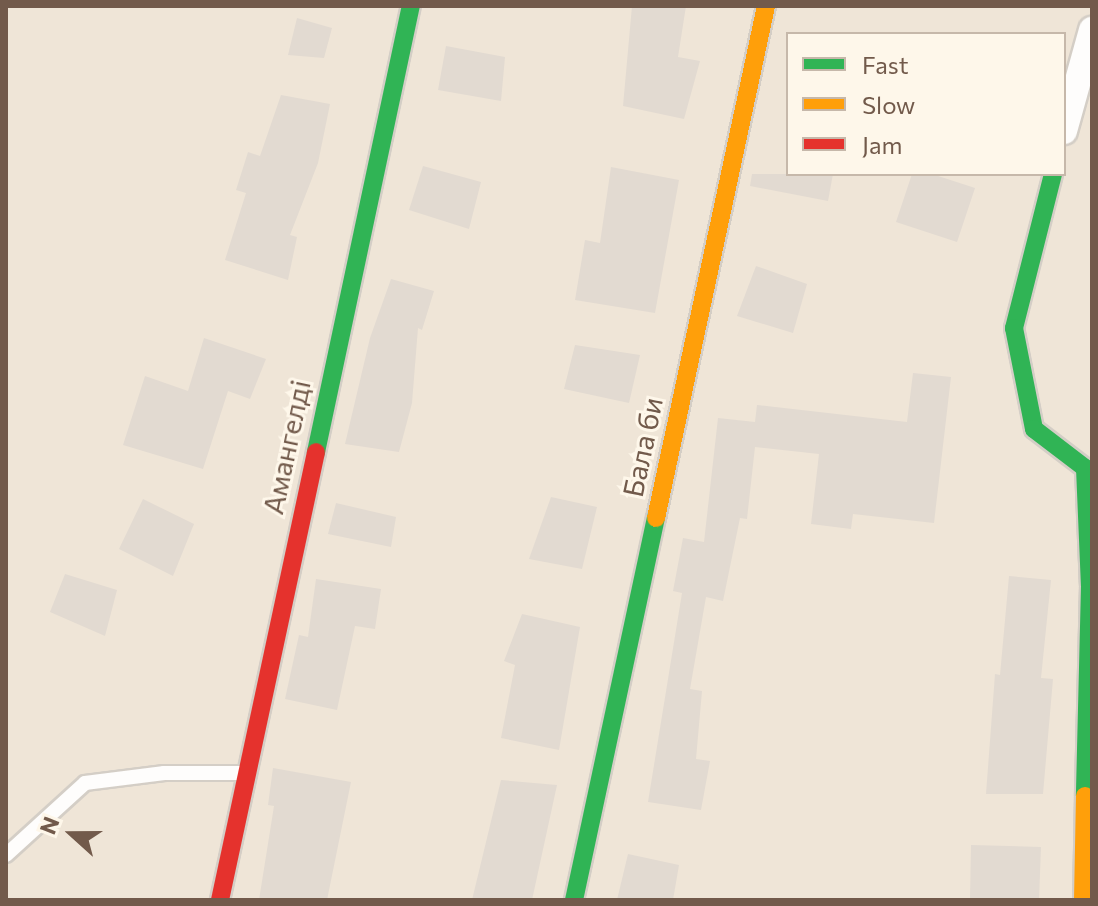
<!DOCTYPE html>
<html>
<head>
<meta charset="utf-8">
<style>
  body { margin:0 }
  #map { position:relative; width:1098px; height:906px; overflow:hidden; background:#f6f2e9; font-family:Commissioner,sans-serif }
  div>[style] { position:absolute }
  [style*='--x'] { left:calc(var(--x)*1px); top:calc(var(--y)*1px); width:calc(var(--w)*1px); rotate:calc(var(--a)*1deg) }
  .residential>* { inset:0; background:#efe5d7 }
  .building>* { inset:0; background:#e2dad1 }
  .roads { filter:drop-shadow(2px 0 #d4cec6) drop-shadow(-2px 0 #d4cec6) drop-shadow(0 2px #d4cec6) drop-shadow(0 -2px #d4cec6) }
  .lane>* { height:14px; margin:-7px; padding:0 7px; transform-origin:7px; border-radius:7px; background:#fefdfc }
  .street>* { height:26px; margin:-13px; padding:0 13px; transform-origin:13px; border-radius:13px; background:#fefdfc }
  .fast>* { height:18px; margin:-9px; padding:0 9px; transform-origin:9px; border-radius:9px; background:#30b455 }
  .slow>* { height:18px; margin:-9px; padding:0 9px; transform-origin:9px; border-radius:9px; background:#ff9f0a }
  .jam>* { height:18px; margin:-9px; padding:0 9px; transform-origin:9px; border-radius:9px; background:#e5322d }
  span { translate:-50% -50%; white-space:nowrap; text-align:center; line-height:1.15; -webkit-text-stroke:6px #fef7ea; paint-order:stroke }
  .street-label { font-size:28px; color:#725a4b }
  .frame { position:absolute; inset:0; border:8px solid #725a4b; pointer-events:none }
  .legend { position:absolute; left:786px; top:32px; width:280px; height:144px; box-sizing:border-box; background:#fef7ea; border:2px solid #c6b8aa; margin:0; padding:10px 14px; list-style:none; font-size:24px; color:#725a4b }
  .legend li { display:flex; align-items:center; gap:16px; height:40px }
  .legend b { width:40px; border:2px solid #c6b8aa }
  .north { position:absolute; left:32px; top:794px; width:80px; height:80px; -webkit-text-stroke:6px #fef7ea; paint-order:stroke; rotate:291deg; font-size:22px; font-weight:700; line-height:32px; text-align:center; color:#725a4b }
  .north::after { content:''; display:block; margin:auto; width:28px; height:36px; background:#725a4b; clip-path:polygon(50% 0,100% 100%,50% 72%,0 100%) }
</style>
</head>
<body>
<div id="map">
  <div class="residential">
    <div style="clip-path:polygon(evenodd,6px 6px,1092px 6px,1092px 900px,6px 900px,6px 6px,788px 34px,1064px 34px,1064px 174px,788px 174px,788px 34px)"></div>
  </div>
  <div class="building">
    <div style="clip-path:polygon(632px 6px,686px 6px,678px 57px,700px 61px,684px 119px,623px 106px)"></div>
    <div style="clip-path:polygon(297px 18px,332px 28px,324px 58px,288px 55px)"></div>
    <div style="clip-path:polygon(446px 46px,505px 57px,501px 101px,438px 90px)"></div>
    <div style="clip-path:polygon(281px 95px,330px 104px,318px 163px,290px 235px,297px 237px,288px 280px,225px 260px,246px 193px,236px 190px,248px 152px,260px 156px)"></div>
    <div style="clip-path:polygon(423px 166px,481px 182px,469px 229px,409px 210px)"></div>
    <div style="clip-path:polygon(611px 167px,679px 180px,655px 313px,575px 300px,585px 240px,600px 243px)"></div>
    <div style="clip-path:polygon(752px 174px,833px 174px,828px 201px,750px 186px)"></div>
    <div style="clip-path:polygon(912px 174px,932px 174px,975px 188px,957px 242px,896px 222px)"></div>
    <div style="clip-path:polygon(756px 266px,807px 284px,793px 333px,737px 316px)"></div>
    <div style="clip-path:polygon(391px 279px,434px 291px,422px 330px,418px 328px,412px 403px,399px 452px,345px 444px,370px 338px)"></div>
    <div style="clip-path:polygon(204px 338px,266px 359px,250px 399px,228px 391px,203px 469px,123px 445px,145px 376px,188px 391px)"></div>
    <div style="clip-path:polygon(575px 345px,640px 355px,629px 403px,564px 389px)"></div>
    <div style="clip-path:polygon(913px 373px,951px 377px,934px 523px,853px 514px,851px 529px,811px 524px,819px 454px,755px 447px,747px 519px,740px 518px,723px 601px,706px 597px,690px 689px,702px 691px,696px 759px,710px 761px,701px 810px,648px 802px,682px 593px,673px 591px,683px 538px,704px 542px,718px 418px,755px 422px,757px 405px,907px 422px)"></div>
    <div style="clip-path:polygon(551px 497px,597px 507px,582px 569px,529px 559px)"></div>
    <div style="clip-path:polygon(143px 499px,194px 524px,173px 576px,119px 549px)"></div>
    <div style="clip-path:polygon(336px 503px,396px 517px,391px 547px,328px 534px)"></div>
    <div style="clip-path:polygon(65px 574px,117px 590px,105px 636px,50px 612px)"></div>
    <div style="clip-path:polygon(1009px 576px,1051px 580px,1041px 678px,1053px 679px,1043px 794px,986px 794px,995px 674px,1000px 675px)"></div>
    <div style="clip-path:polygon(316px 579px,381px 589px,375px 629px,355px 626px,337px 710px,285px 699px,299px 635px,308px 637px)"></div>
    <div style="clip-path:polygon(522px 614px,580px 627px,559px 750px,501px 738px,515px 665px,504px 661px)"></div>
    <div style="clip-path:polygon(273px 768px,351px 782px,327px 900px,259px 900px,274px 806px,268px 805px)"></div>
    <div style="clip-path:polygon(501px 780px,557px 785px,532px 900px,472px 900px)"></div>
    <div style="clip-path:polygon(971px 845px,1041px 847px,1039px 900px,970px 900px)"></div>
    <div style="clip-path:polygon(628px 854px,679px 865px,673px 900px,617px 900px)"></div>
  </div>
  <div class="roads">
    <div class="lane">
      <div style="--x:6;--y:855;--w:107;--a:-42.3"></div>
      <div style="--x:85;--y:783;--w:80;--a:-7.2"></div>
      <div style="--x:164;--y:773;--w:81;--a:0"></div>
    </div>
    <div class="street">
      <div style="--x:1064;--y:131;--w:105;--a:-74.5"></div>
    </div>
    <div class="fast">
      <div style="--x:1053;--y:174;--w:159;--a:104.2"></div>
      <div style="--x:1014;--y:328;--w:103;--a:78.8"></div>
      <div style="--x:1034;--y:429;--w:64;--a:37.4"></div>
      <div style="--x:1085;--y:468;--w:118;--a:87.6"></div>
      <div style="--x:1090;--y:586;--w:210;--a:91.4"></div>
      <div style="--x:316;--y:452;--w:456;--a:-78"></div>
      <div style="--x:574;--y:900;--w:391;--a:-77.9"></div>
    </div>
    <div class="slow">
      <div style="--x:656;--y:518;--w:524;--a:-77.87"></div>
      <div style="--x:1083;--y:900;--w:104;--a:-88.9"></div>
    </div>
    <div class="jam">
      <div style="--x:220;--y:900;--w:458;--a:-77.9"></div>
    </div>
  </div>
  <div class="street-label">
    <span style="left:286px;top:447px;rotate:-78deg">Амангелді</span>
    <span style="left:642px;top:447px;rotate:-78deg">Бала би</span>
  </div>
  <div class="frame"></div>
  <ul class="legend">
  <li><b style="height:10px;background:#30b455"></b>Fast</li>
  <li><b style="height:10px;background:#ff9f0a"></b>Slow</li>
  <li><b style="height:10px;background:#e5322d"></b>Jam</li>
  </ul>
  <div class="north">N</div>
</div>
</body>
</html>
